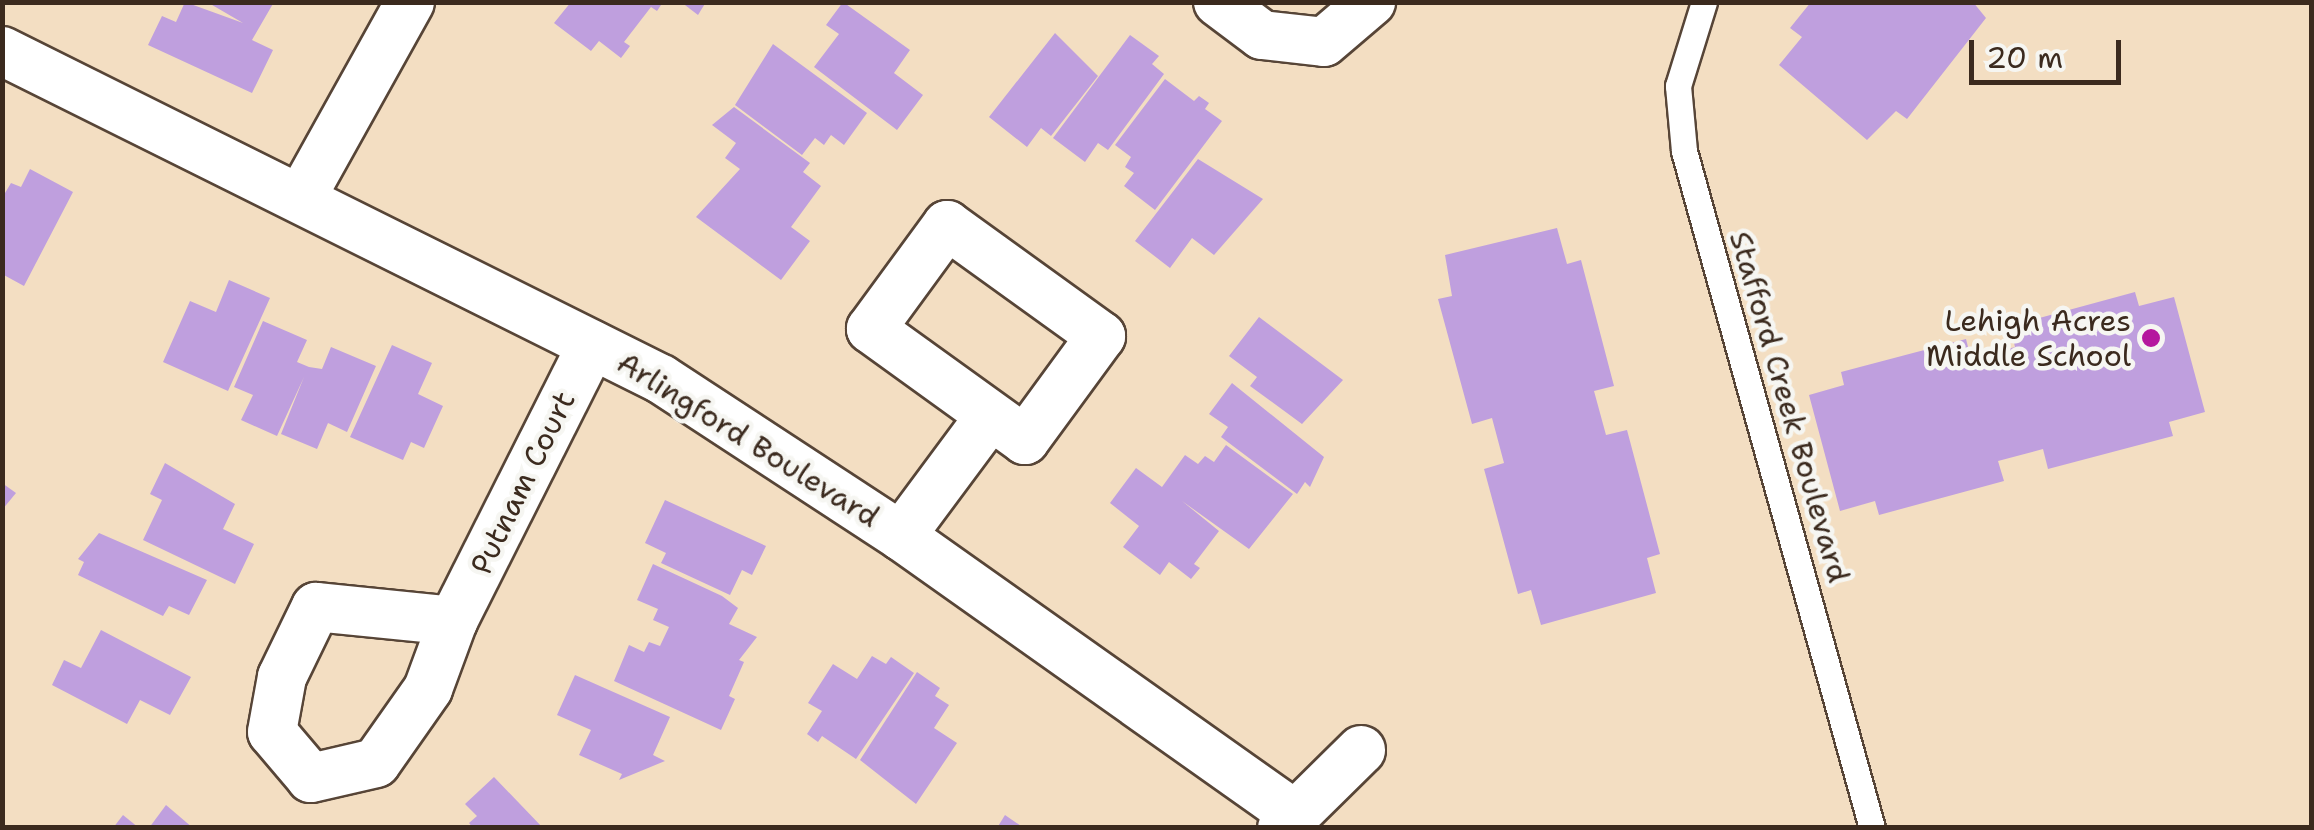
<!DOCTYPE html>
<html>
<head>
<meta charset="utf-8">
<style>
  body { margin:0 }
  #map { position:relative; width:2314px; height:830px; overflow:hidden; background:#f3dec2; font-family:"Shantell Sans",sans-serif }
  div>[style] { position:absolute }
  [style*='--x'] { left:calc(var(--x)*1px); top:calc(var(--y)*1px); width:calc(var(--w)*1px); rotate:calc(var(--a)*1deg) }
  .building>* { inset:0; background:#bf9fde }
  .roads { filter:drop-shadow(2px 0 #574537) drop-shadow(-2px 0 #574537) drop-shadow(0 2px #574537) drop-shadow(0 -2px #574537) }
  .lane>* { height:25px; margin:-12.5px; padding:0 12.5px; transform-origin:12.5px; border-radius:12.5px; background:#fff }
  .street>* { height:48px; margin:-24px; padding:0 24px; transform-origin:24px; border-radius:24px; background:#fff }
  .dots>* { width:28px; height:28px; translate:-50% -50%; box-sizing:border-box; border:5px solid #f6f6f2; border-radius:50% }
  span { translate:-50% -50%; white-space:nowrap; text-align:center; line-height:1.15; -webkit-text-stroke:9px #f6f6f2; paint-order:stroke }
  .poi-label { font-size:30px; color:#3b2a1e }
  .right { translate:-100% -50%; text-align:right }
  .street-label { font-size:30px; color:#3b2a1e }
  .frame { position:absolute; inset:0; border:5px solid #3b2a1e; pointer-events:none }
  .scale { position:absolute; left:1969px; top:40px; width:152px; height:45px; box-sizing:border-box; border:5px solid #3b2a1e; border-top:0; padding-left:12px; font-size:30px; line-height:35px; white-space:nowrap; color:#3b2a1e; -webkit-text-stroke:8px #f6f6f2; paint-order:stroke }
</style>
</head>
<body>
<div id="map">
  <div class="building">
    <div style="clip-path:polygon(185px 2px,243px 23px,207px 2px,274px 2px,252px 40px,273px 50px,252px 93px,148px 45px,162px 16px,176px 22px)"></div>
    <div style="clip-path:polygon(571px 2px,663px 2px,657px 11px,651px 7px,624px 42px,630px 46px,621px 58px,599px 41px,591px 51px,554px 23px)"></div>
    <div style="clip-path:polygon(681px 2px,706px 2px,698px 15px)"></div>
    <div style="clip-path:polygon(843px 2px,910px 50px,894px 73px,923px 95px,897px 130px,814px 67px,839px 34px,826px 25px)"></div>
    <div style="clip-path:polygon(1811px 2px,1973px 2px,1986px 18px,1907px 119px,1896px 111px,1867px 140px,1779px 65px,1802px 37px,1790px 28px)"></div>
    <div style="clip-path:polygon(1055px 33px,1098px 76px,1051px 136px,1041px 128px,1027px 147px,989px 117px)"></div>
    <div style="clip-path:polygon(1130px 35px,1159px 56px,1152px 64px,1164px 74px,1108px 150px,1098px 143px,1085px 162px,1053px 138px)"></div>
    <div style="clip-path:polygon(773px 44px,867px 113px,844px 145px,831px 135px,824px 145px,815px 138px,802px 155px,735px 105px)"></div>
    <div style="clip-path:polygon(1165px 79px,1194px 101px,1199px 96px,1209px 103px,1205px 109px,1222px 121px,1155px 210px,1124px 186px,1134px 173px,1125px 167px,1131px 157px,1115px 145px)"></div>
    <div style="clip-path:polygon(734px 107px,810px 163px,803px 172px,821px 186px,791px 227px,810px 241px,781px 280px,696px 217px,740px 169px,725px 158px,736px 143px,712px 125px)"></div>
    <div style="clip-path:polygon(1198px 159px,1263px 199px,1214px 255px,1192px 238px,1170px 268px,1135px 241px)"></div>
    <div style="clip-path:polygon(30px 169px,73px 192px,24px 286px,2px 274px,2px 198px,11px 183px,21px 187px)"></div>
    <div style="clip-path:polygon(1557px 228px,1567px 264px,1581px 260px,1614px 386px,1594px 391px,1606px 435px,1627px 430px,1660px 554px,1647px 558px,1656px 593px,1541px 625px,1531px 590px,1518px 594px,1484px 469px,1504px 463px,1492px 418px,1472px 424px,1438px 299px,1452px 296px,1445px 255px)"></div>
    <div style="clip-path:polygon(229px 280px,270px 298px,228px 391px,163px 362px,190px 301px,216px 312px)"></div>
    <div style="clip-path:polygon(2135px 292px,2139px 306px,2174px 297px,2205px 412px,2169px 422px,2173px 436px,2048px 469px,2043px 449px,1998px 461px,2004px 481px,1879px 515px,1875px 501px,1840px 511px,1809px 395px,1844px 385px,1841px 372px,1966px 339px,1971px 359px,2015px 347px,2010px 326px)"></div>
    <div style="clip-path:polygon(1259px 317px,1343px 380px,1302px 424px,1250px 386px,1257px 377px,1229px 356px)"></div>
    <div style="clip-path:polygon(263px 321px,307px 340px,297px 362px,309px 367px,322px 369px,331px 347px,376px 366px,347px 432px,328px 423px,317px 449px,281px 434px,304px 377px,277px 436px,241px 420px,253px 395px,234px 387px)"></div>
    <div style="clip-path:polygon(392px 345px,432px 363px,418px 394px,443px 406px,424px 448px,411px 442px,403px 460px,350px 437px)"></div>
    <div style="clip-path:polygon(1232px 383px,1324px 457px,1310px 487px,1305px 482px,1297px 494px,1221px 437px,1228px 427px,1209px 414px)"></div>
    <div style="clip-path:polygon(1226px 445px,1293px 494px,1249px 549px,1182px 501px,1219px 531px,1194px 564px,1200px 568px,1191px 579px,1169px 562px,1160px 575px,1123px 547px,1139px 526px,1110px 503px,1136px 468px,1162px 487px,1185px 455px,1198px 464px,1205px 456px,1214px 462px)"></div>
    <div style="clip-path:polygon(165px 463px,235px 504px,223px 529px,254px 544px,235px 584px,143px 540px,162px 500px,150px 494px)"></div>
    <div style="clip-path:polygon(2px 483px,16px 493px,2px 510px)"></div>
    <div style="clip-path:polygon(665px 500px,766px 546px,752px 575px,742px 570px,730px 595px,661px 563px,666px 553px,645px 543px)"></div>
    <div style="clip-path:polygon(99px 533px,207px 580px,189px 615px,169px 606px,163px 616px,78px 575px,84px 562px,78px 559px)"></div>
    <div style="clip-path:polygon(653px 564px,722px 596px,738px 608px,729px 624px,757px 637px,739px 660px,744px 662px,729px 696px,735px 699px,721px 730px,614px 681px,629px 645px,644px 652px,649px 642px,660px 646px,669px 627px,653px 620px,658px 609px,637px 600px)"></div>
    <div style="clip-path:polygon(101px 630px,191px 677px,170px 715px,140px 700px,127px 724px,52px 685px,64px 660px,81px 668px)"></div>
    <div style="clip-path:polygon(872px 656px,886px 664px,891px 657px,914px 673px,856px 759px,822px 736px,818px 742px,807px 734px,822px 711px,808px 703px,833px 664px,857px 679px)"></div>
    <div style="clip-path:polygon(917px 672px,940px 688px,935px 696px,949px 705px,934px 728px,957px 743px,916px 804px,860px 760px)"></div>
    <div style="clip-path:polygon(575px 675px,670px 717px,653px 755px,665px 761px,619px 780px,622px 774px,579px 755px,591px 730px,557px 715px)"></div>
    <div style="clip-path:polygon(494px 777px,543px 828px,473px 828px,469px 823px,477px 816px,465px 804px)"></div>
    <div style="clip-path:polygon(166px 805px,193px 828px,149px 828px)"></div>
    <div style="clip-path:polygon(123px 815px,139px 828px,113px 828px)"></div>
    <div style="clip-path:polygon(1005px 815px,1024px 828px,997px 828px)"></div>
  </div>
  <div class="roads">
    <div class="lane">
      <div style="--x:1704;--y:2;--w:88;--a:107.2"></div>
      <div style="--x:1678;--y:86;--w:65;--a:84.7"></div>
      <div style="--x:1684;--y:151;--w:703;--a:74.48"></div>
    </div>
    <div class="street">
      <div style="--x:1218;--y:2;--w:55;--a:36.9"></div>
      <div style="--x:1262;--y:35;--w:62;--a:6.4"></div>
      <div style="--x:1324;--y:42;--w:62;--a:-40.4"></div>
      <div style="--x:2;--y:51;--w:736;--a:26.46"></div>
      <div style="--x:661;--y:379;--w:287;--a:33.2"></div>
      <div style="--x:901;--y:536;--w:481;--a:35.3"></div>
      <div style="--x:301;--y:198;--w:224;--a:-60.9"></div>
      <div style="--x:947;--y:225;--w:190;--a:35.8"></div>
      <div style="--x:1101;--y:336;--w:129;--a:126.2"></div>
      <div style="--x:1025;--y:440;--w:190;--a:-144.2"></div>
      <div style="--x:871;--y:329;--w:129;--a:-53.8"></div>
      <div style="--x:901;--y:536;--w:149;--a:-53.4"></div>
      <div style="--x:316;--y:607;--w:138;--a:5.8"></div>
      <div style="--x:453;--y:621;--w:72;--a:110.2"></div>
      <div style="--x:428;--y:689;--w:90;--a:125.1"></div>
      <div style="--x:376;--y:763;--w:67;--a:167"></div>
      <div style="--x:311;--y:778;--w:60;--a:-130.3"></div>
      <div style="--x:272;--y:732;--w:56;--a:-79.7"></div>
      <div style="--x:282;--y:677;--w:78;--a:-64.1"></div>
      <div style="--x:453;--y:621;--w:309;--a:-63.3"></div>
      <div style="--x:1282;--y:828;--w:111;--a:-44.6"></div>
    </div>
  </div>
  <div class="dots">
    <div style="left:2151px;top:338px;background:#b5179e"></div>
  </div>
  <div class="poi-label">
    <span class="right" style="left:2131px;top:338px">Lehigh Acres<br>Middle School</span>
  </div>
  <div class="street-label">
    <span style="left:1789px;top:407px;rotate:74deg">Stafford Creek Boulevard</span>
    <span style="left:748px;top:440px;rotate:32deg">Arlingford Boulevard</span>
    <span style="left:523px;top:483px;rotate:-64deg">Putnam Court</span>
  </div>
  <div class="frame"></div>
  <div class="scale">20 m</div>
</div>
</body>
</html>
